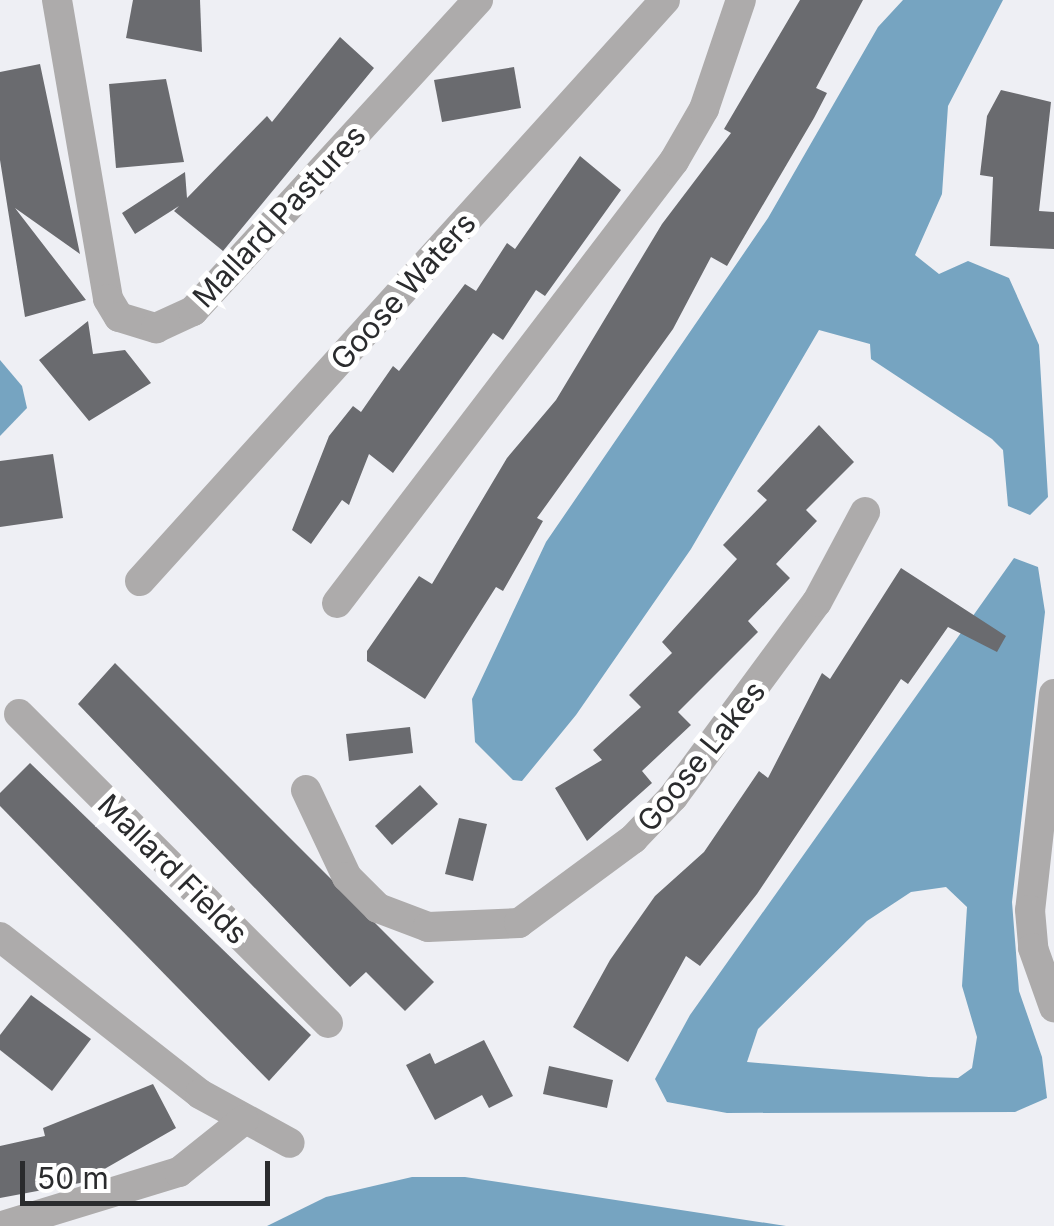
<!DOCTYPE html>
<html>
<head>
<meta charset="utf-8">
<style>
  body { margin:0 }
  #map { position:relative; width:1054px; height:1226px; overflow:hidden; background:#eeeff4; font-family:Inter,sans-serif }
  div>[style] { position:absolute }
  [style*='--x'] { left:calc(var(--x)*1px); top:calc(var(--y)*1px); width:calc(var(--w)*1px); rotate:calc(var(--a)*1deg) }
  .water>* { inset:0; background:#76a4c1 }
  .building>* { inset:0; background:#6a6b6f }
  .minor>* { height:30px; margin:-15px; padding:0 15px; transform-origin:15px; border-radius:15px; background:#adabab }
  span { translate:-50% -50%; white-space:nowrap; text-align:center; line-height:1.15; -webkit-text-stroke:10px #fff; paint-order:stroke }
  .street-label { font-size:30px; color:#2a2b2d }
  .scale { position:absolute; left:20px; top:1161px; width:250px; height:45px; box-sizing:border-box; border:5px solid #2a2b2d; border-top:0; padding-left:12px; font-size:30px; line-height:35px; white-space:nowrap; color:#2a2b2d; -webkit-text-stroke:8px #fff; paint-order:stroke }
</style>
</head>
<body>
<div id="map">
  <div class="water">
    <div style="clip-path:polygon(903px 0,1003px 0,948px 106px,942px 194px,915px 255px,939px 274px,968px 261px,1009px 278px,1039px 345px,1048px 497px,1030px 515px,1008px 506px,1003px 450px,992px 439px,871px 359px,870px 344px,819px 330px,691px 549px,576px 715px,522px 781px,513px 780px,475px 742px,472px 699px,546px 542px,768px 218px,878px 27px)"></div>
    <div style="clip-path:polygon(0 360px,22px 386px,27px 408px,0 436px)"></div>
    <div style="clip-path:polygon(evenodd,1014px 558px,1038px 567px,1045px 612px,1012px 902px,1019px 991px,1042px 1057px,1047px 1098px,1015px 1112px,727px 1113px,667px 1102px,655px 1079px,690px 1015px,1014px 558px,946px 887px,967px 907px,962px 986px,977px 1037px,972px 1068px,958px 1078px,929px 1077px,747px 1062px,758px 1029px,867px 921px,911px 892px,946px 887px)"></div>
    <div style="clip-path:polygon(412px 1177px,465px 1177px,786px 1226px,267px 1226px,326px 1197px)"></div>
  </div>
  <div class="building">
    <div style="clip-path:polygon(133px 0,200px 0,202px 52px,126px 38px)"></div>
    <div style="clip-path:polygon(800px 0,863px 0,816px 88px,827px 93px,814px 118px,727px 266px,711px 257px,673px 329px,537px 518px,543px 521px,503px 591px,496px 587px,425px 699px,367px 661px,367px 651px,419px 576px,432px 584px,507px 458px,556px 400px,662px 224px,731px 133px,724px 129px)"></div>
    <div style="clip-path:polygon(340px 37px,374px 68px,223px 251px,174px 211px,179px 206px,135px 234px,122px 213px,185px 172px,187px 198px,267px 116px,272px 122px)"></div>
    <div style="clip-path:polygon(40px 64px,80px 254px,15px 208px,86px 300px,25px 317px,0 160px,0 72px)"></div>
    <div style="clip-path:polygon(514px 67px,521px 108px,442px 122px,434px 80px)"></div>
    <div style="clip-path:polygon(166px 79px,184px 162px,116px 168px,109px 84px)"></div>
    <div style="clip-path:polygon(1001px 90px,1051px 102px,1039px 211px,1054px 212px,1054px 249px,990px 246px,993px 177px,980px 175px,987px 116px)"></div>
    <div style="clip-path:polygon(580px 156px,621px 190px,545px 296px,536px 290px,503px 340px,493px 333px,393px 473px,369px 454px,349px 505px,342px 500px,311px 544px,292px 530px,329px 436px,353px 406px,361px 412px,393px 366px,399px 371px,465px 284px,476px 291px,507px 243px,515px 249px)"></div>
    <div style="clip-path:polygon(88px 321px,93px 354px,125px 350px,151px 383px,89px 421px,39px 360px)"></div>
    <div style="clip-path:polygon(819px 425px,854px 462px,806px 510px,817px 521px,776px 564px,790px 578px,748px 621px,758px 632px,678px 712px,691px 725px,642px 771px,652px 783px,587px 841px,555px 788px,602px 760px,593px 750px,641px 707px,629px 695px,672px 653px,662px 642px,737px 559px,723px 545px,767px 500px,757px 491px)"></div>
    <div style="clip-path:polygon(53px 454px,63px 518px,0 527px,0 461px)"></div>
    <div style="clip-path:polygon(901px 568px,1006px 636px,997px 652px,948px 627px,908px 684px,901px 679px,757px 894px,700px 966px,686px 956px,628px 1062px,573px 1027px,610px 960px,655px 896px,704px 852px,759px 771px,768px 778px,822px 673px,830px 679px)"></div>
    <div style="clip-path:polygon(115px 663px,434px 982px,405px 1011px,366px 972px,350px 987px,78px 704px)"></div>
    <div style="clip-path:polygon(410px 727px,413px 753px,349px 761px,346px 734px)"></div>
    <div style="clip-path:polygon(30px 763px,311px 1035px,269px 1081px,0 806px,0 793px)"></div>
    <div style="clip-path:polygon(420px 785px,438px 804px,392px 845px,375px 826px)"></div>
    <div style="clip-path:polygon(459px 818px,487px 824px,473px 881px,445px 874px)"></div>
    <div style="clip-path:polygon(31px 995px,91px 1039px,52px 1091px,0 1050px,0 1035px)"></div>
    <div style="clip-path:polygon(484px 1040px,513px 1096px,489px 1108px,482px 1095px,435px 1120px,406px 1065px,430px 1053px,435px 1064px)"></div>
    <div style="clip-path:polygon(549px 1066px,613px 1080px,607px 1108px,543px 1094px)"></div>
    <div style="clip-path:polygon(153px 1084px,176px 1128px,80px 1183px,0 1198px,0 1146px,45px 1136px,43px 1128px)"></div>
  </div>
  <div class="minor">
    <div style="--x:57;--y:0;--w:303;--a:80.3"></div>
    <div style="--x:108;--y:299;--w:21;--a:59"></div>
    <div style="--x:119;--y:317;--w:39;--a:17"></div>
    <div style="--x:156;--y:328;--w:41;--a:-24.7"></div>
    <div style="--x:193;--y:311;--w:422;--a:-47.5"></div>
    <div style="--x:140;--y:581;--w:783;--a:-47.9"></div>
    <div style="--x:337;--y:603;--w:556;--a:-52.68"></div>
    <div style="--x:674;--y:161;--w:60;--a:-60"></div>
    <div style="--x:704;--y:109;--w:115;--a:-71.3"></div>
    <div style="--x:1054;--y:694;--w:217;--a:96.3"></div>
    <div style="--x:1030;--y:910;--w:38;--a:85"></div>
    <div style="--x:1033;--y:948;--w:63;--a:70.4"></div>
    <div style="--x:19;--y:714;--w:437;--a:45"></div>
    <div style="--x:306;--y:790;--w:96;--a:64.8"></div>
    <div style="--x:347;--y:877;--w:44;--a:45"></div>
    <div style="--x:378;--y:908;--w:53;--a:20.8"></div>
    <div style="--x:428;--y:927;--w:91;--a:-2.5"></div>
    <div style="--x:519;--y:923;--w:142;--a:-36.4"></div>
    <div style="--x:633;--y:839;--w:58;--a:-46.4"></div>
    <div style="--x:673;--y:797;--w:242;--a:-53.6"></div>
    <div style="--x:817;--y:602;--w:102;--a:-61.9"></div>
    <div style="--x:0;--y:937;--w:254;--a:38.1"></div>
    <div style="--x:200;--y:1094;--w:102;--a:28.6"></div>
    <div style="--x:2;--y:1226;--w:185;--a:-17"></div>
    <div style="--x:179;--y:1172;--w:83;--a:-38.7"></div>
  </div>
  <div class="street-label">
    <span style="left:279px;top:216px;rotate:-47deg">Mallard Pastures</span>
    <span style="left:403px;top:291px;rotate:-48deg">Goose Waters</span>
    <span style="left:701px;top:756px;rotate:-51deg">Goose Lakes</span>
    <span style="left:173px;top:869px;rotate:45deg">Mallard Fields</span>
  </div>
  <div class="scale">50 m</div>
</div>
</body>
</html>
